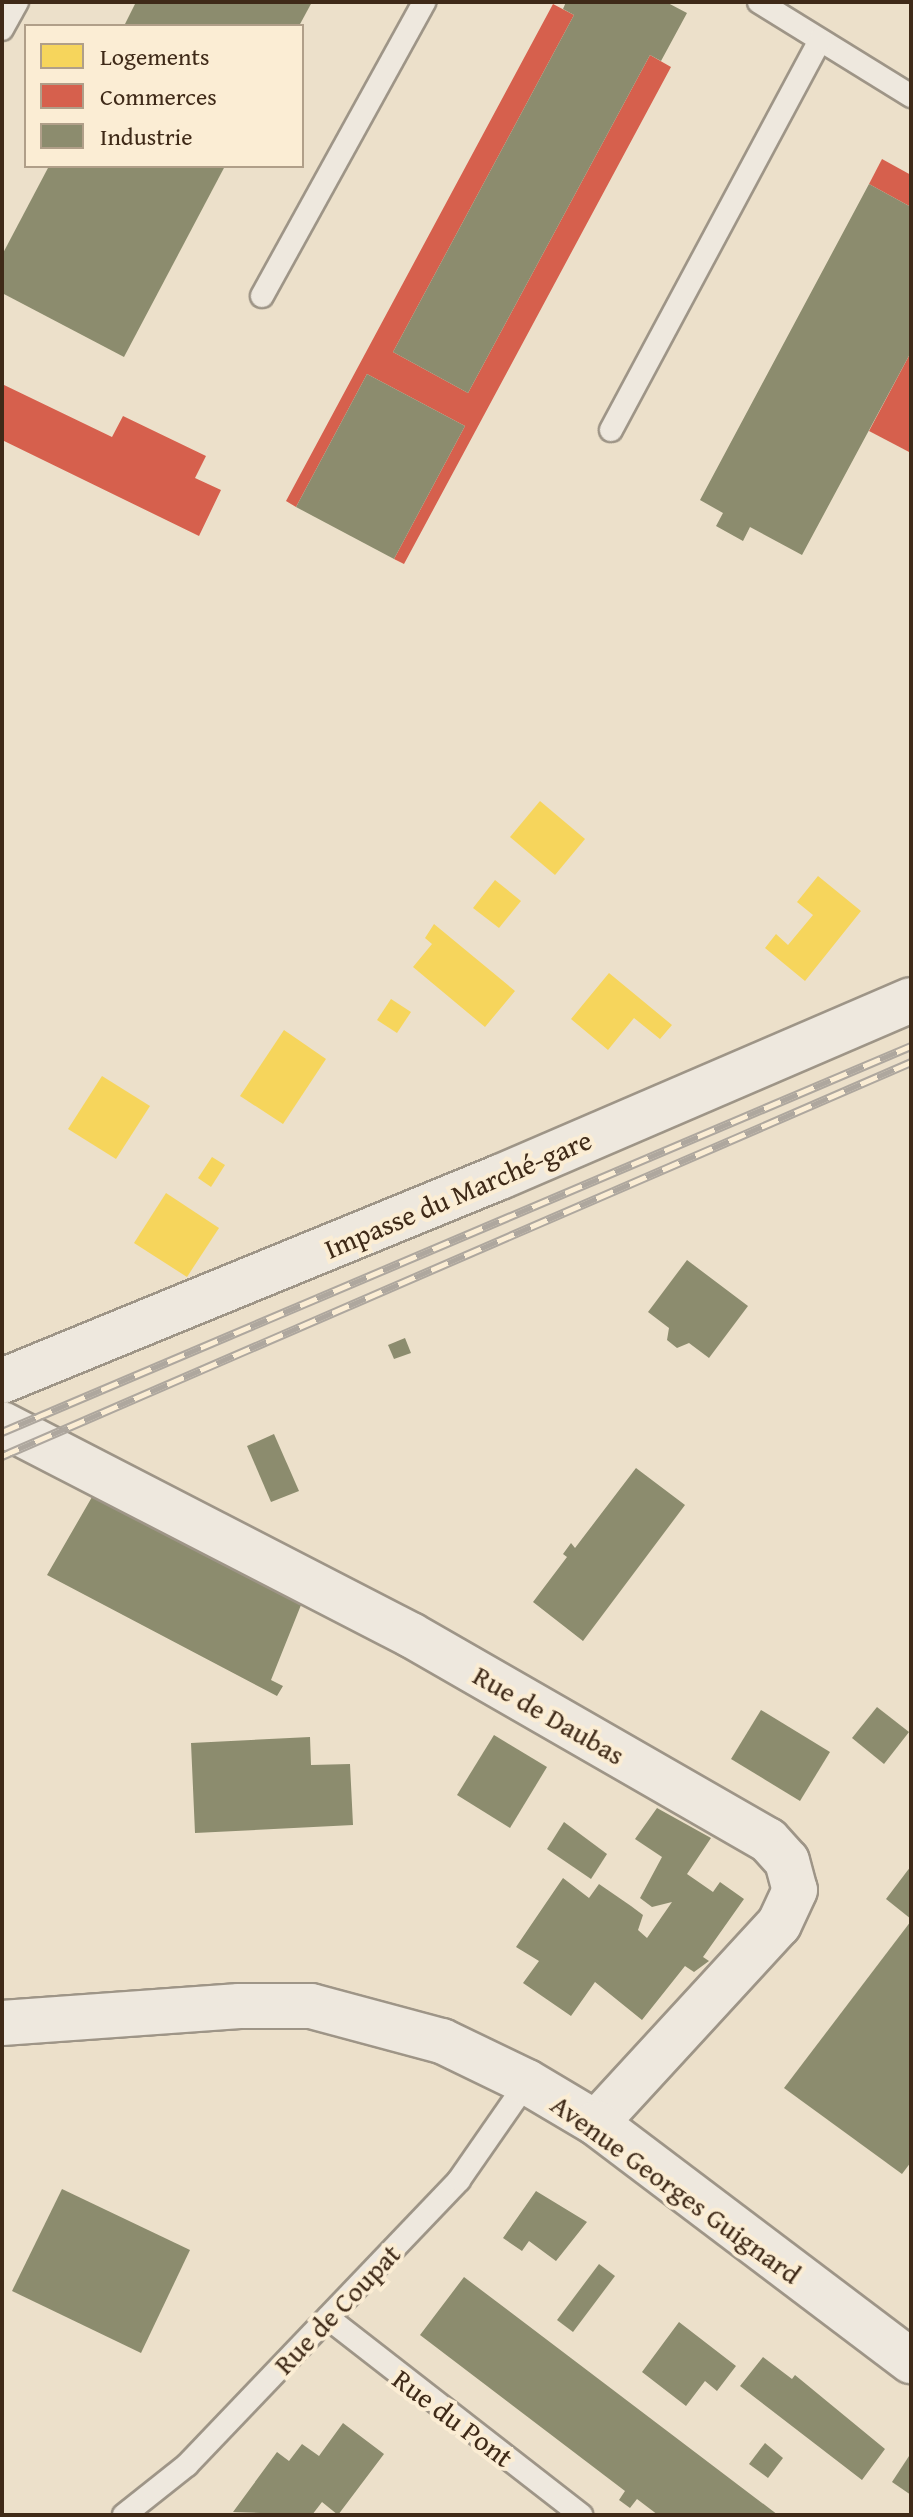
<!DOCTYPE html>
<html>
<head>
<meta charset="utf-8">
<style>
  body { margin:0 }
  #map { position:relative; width:913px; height:2517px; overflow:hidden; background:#ece0ca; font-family:"Gentium Book Plus",serif }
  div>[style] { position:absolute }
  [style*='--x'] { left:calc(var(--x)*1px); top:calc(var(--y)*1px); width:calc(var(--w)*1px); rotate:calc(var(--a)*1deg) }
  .homes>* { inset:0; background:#f6d55c }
  .shops>* { inset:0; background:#d6604d }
  .industry>* { inset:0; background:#8c8c6e }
  .roads { filter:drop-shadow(2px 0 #9e9587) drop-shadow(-2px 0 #9e9587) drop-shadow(0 2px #9e9587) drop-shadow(0 -2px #9e9587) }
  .service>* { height:22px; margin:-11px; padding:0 11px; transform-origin:11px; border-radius:11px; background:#eee8de }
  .minor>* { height:44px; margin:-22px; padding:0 22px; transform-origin:22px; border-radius:22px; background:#eee8de }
  .tertiary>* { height:44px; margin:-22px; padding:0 22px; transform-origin:22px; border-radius:22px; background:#eee8de }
  .rail>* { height:9px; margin-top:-4.5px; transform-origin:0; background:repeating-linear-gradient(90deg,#fbedd4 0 18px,#aea79e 0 36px); box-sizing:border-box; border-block:2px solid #aea79e }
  span { translate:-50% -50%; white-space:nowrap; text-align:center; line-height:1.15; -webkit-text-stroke:8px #fbedd4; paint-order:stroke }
  .street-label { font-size:28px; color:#3f2a18 }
  .frame { position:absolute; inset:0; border:4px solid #3f2a18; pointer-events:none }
  .legend { position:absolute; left:24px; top:24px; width:280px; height:144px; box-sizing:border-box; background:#fbedd4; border:2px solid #b09f89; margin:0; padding:10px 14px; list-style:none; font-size:24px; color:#3f2a18 }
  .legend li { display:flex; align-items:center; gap:16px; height:40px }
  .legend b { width:40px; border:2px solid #b09f89 }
</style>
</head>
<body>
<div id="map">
  <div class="homes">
    <div style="clip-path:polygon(540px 801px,585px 839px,555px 875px,510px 837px)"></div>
    <div style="clip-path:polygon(818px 876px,861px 911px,805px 981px,765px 948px,776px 934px,788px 945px,813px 915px,797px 902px)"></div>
    <div style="clip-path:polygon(495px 880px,521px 901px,499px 928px,473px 908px)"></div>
    <div style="clip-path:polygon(434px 924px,515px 991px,485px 1027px,413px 967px,432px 944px,425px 938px)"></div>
    <div style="clip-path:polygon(609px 973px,672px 1025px,660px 1039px,634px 1018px,608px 1050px,571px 1019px)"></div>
    <div style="clip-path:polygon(391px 999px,411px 1012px,397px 1033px,377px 1020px)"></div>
    <div style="clip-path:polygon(284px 1030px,326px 1059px,283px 1124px,240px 1096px)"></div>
    <div style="clip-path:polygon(102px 1076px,150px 1106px,116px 1159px,68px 1129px)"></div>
    <div style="clip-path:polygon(212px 1157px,225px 1165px,211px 1187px,198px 1178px)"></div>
    <div style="clip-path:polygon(166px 1193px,219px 1228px,187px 1277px,134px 1243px)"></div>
  </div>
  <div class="shops">
    <div style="clip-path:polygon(553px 4px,574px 15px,393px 352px,468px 393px,650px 55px,671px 67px,404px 564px,394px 559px,465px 426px,367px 374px,296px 507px,286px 501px)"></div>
    <div style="clip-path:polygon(882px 159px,911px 175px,911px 207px,869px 184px)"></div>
    <div style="clip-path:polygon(911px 352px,911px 453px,869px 431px)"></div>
    <div style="clip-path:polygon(2px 384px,112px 437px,123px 416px,206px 456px,195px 478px,221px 490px,199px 536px,2px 440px)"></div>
  </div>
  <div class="industry">
    <div style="clip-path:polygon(136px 2px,312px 2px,299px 26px,124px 26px)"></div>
    <div style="clip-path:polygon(566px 2px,666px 2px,687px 13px,661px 61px,650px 55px,468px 393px,393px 352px,574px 15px,563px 9px)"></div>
    <div style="clip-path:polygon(49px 166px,225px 166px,124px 357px,2px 293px,2px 255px)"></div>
    <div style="clip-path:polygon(869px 184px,911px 207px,911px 352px,802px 555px,750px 527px,743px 541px,716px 526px,723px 513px,700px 500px)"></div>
    <div style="clip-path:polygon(367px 374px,465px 426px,394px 559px,296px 507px)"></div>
    <div style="clip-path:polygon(687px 1260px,748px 1306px,709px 1358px,689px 1343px,677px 1348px,667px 1340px,669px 1328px,648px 1312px)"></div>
    <div style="clip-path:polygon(405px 1338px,411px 1353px,394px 1359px,388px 1345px)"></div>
    <div style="clip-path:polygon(274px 1434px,299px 1491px,271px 1502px,247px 1446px)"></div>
    <div style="clip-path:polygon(636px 1468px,685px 1505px,583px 1641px,533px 1602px,567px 1557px,563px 1554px,571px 1543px,575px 1548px)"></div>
    <div style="clip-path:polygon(92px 1497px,301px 1605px,271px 1680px,283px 1686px,277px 1696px,47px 1575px)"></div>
    <div style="clip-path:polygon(877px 1707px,909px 1732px,884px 1764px,852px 1738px)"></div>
    <div style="clip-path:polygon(761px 1710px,830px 1752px,800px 1801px,731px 1759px)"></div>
    <div style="clip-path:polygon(494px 1735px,547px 1767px,510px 1828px,457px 1795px)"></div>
    <div style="clip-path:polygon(310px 1737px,311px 1765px,350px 1764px,353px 1825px,195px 1833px,191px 1743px)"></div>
    <div style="clip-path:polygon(657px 1808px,711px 1838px,687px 1874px,713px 1892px,720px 1882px,744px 1899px,703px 1957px,709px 1961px,694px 1972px,685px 1966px,642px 2020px,595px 1982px,571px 2016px,523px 1983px,539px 1961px,516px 1947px,563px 1878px,589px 1898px,599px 1884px,631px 1906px,643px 1915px,638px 1930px,647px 1938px,672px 1902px,652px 1907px,640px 1898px,662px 1857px,635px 1839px)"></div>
    <div style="clip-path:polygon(564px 1822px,607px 1854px,591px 1879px,547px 1849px)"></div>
    <div style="clip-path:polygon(911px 1866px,911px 1919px,886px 1899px)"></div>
    <div style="clip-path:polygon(911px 1921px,911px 2162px,902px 2174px,784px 2088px)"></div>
    <div style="clip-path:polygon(62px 2189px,190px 2250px,141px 2353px,12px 2291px)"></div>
    <div style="clip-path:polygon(536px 2191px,587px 2222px,556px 2261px,529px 2241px,522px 2251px,503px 2238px)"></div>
    <div style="clip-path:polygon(599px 2264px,615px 2276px,573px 2332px,557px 2320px)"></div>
    <div style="clip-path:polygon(464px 2277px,778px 2515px,658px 2515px,637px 2499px,630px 2508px,619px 2500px,625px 2491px,420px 2335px)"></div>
    <div style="clip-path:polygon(679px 2322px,736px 2366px,717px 2391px,705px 2381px,686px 2406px,642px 2372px)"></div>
    <div style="clip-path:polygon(763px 2357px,792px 2379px,795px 2375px,885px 2449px,862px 2480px,740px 2386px)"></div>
    <div style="clip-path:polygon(343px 2423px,384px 2454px,338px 2515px,322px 2502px,312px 2515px,233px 2512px,277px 2452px,289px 2461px,302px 2444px,319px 2456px)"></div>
    <div style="clip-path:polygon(765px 2443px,783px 2458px,768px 2478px,749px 2464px)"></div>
    <div style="clip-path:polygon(911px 2453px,911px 2495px,892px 2482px)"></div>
  </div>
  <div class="roads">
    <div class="service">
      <div style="--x:759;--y:2;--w:179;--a:31.7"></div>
      <div style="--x:2;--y:29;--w:31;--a:-61"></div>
      <div style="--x:262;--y:296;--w:336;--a:-61.1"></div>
      <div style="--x:611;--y:430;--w:442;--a:-61.8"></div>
      <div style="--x:328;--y:2318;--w:321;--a:37.9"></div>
      <div style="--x:124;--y:2515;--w:80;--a:-38.4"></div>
      <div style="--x:187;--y:2465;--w:394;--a:-46.3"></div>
      <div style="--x:459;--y:2180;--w:119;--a:-55.2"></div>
    </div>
    <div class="minor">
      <div style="--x:2;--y:1381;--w:538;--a:-22.28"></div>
      <div style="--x:500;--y:1177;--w:447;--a:-23.3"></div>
      <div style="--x:2;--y:1424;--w:460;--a:27.3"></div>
      <div style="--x:411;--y:1635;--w:412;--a:29.9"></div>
      <div style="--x:768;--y:1840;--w:28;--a:48"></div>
      <div style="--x:787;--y:1861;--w:30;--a:75"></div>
      <div style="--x:795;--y:1890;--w:38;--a:115"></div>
      <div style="--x:779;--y:1924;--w:270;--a:132.6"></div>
    </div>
    <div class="tertiary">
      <div style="--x:2;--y:2023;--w:238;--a:-4.1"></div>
      <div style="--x:239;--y:2006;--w:72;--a:0"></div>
      <div style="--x:311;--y:2006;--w:136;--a:15"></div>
      <div style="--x:442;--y:2041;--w:94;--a:25.8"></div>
      <div style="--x:527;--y:2082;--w:80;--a:30.7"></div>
      <div style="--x:596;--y:2123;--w:395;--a:37.1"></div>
    </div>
  </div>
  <div class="rail">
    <div style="--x:2;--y:1432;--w:988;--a:-23.01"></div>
    <div style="--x:2;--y:1456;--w:991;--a:-23.43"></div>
  </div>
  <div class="street-label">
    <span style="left:458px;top:1194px;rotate:-23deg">Impasse du Marché-gare</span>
    <span style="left:549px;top:1715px;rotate:30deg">Rue de Daubas</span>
    <span style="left:676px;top:2189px;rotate:36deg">Avenue Georges Guignard</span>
    <span style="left:337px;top:2309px;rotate:-46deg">Rue de Coupat</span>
    <span style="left:453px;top:2418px;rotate:37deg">Rue du Pont</span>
  </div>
  <div class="frame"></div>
  <ul class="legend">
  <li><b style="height:22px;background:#f6d55c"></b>Logements</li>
  <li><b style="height:22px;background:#d6604d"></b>Commerces</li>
  <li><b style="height:22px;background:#8c8c6e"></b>Industrie</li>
  </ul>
</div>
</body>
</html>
